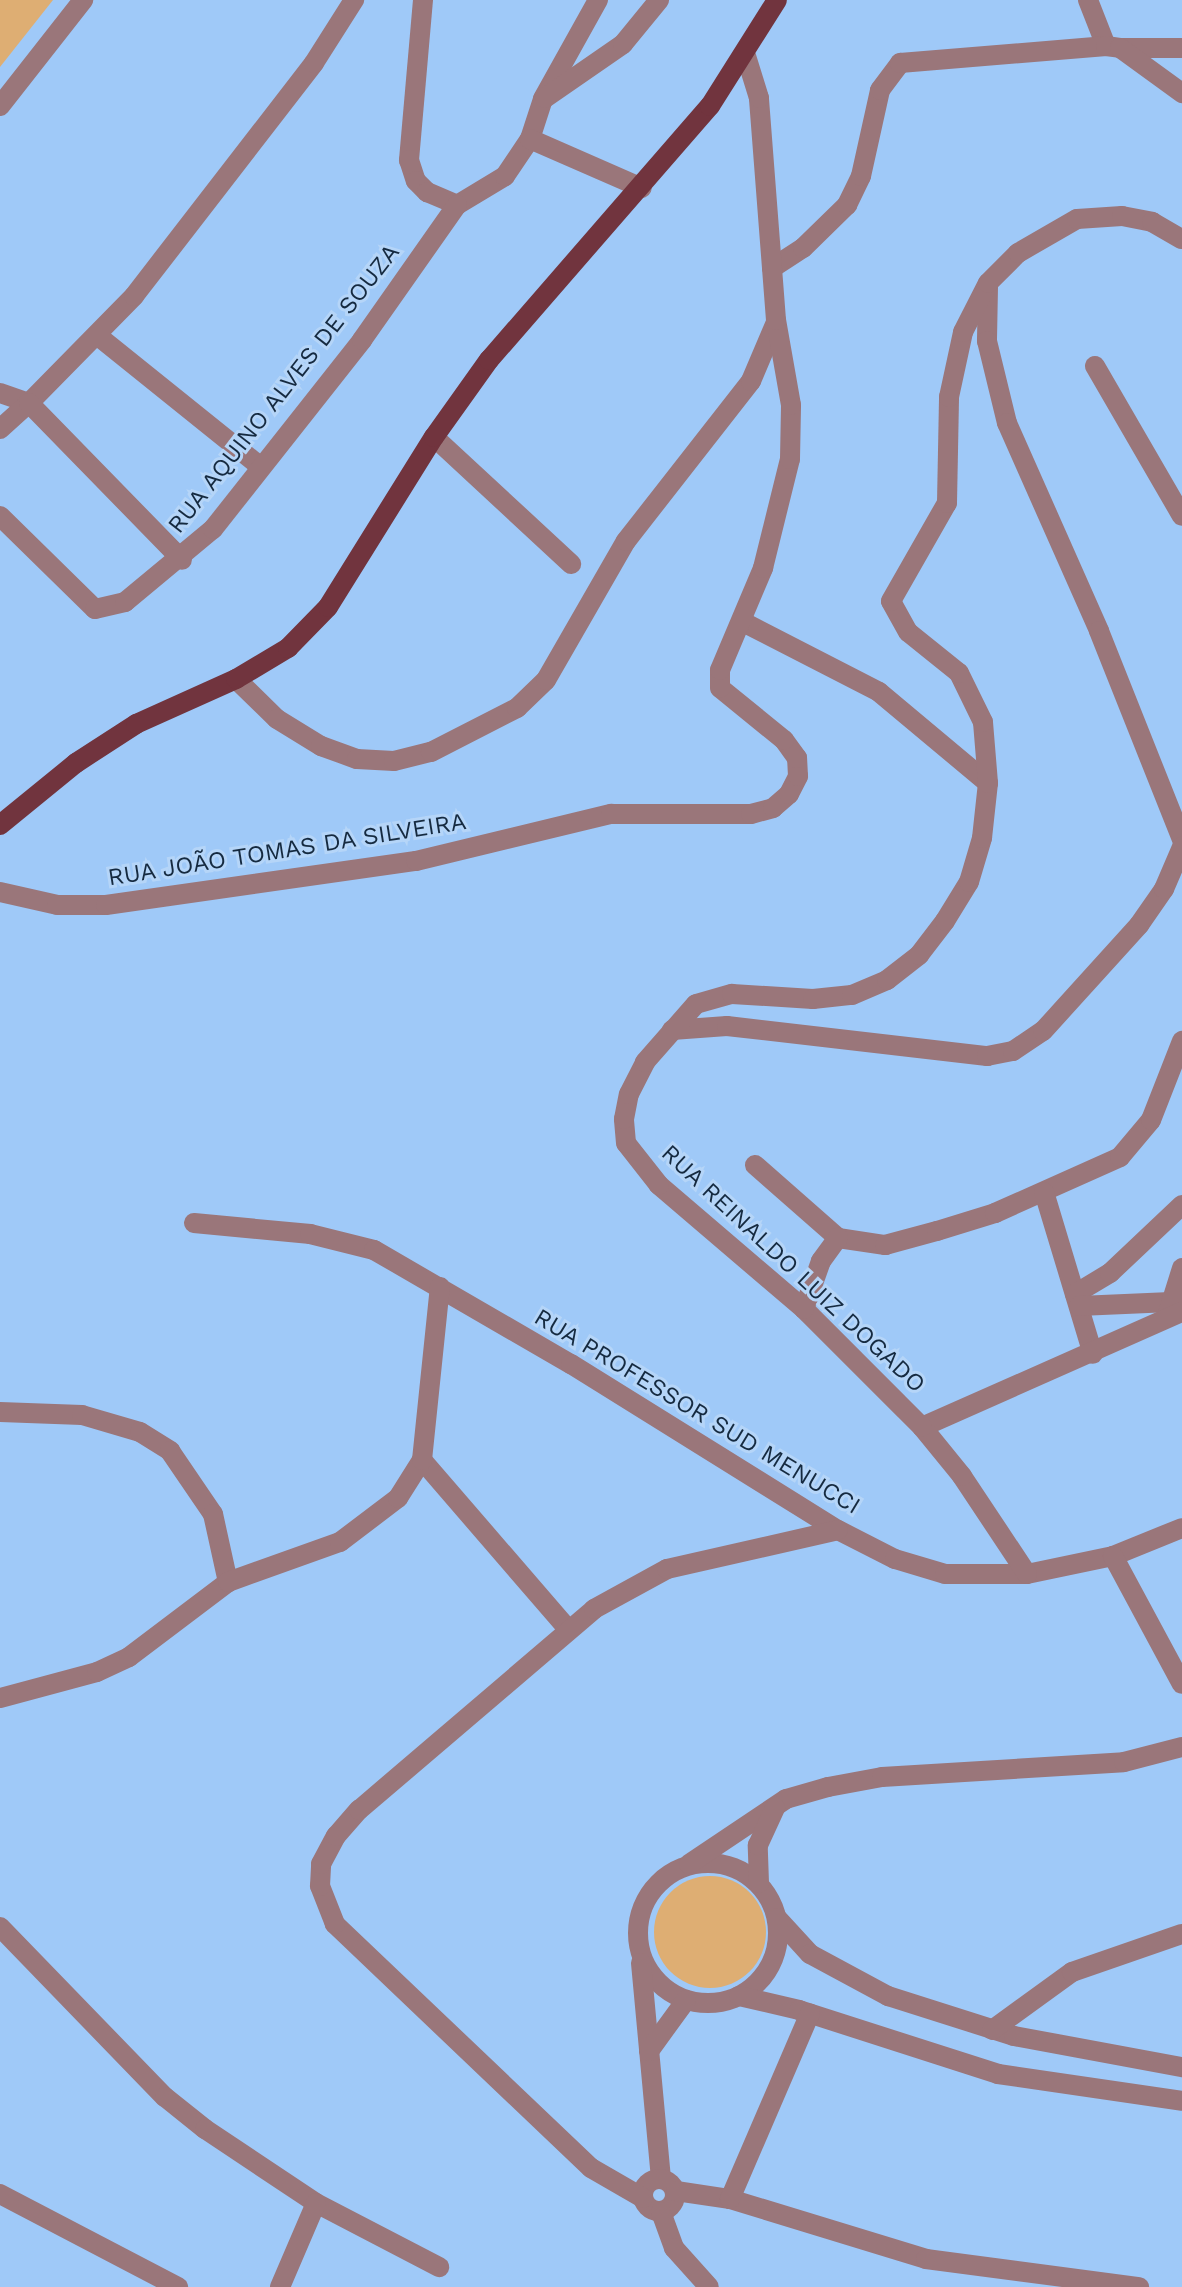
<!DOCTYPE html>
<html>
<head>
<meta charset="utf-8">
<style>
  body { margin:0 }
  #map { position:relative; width:1182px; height:2287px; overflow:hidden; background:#9fc9f8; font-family:"Work Sans",sans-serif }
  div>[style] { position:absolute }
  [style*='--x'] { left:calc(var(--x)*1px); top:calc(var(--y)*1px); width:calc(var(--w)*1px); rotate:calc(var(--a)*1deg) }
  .green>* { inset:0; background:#deae73 }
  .round { border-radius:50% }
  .minor>* { height:20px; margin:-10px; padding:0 10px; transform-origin:10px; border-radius:10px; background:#9a767a }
  .minor>.ring { margin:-10px; padding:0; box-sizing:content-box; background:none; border:20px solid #9a767a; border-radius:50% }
  .major>* { height:20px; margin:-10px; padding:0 10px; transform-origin:10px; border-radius:10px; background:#71343e }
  span { translate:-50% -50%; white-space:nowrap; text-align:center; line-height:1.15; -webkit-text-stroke:6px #b5d5f8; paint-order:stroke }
  .street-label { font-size:24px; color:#152a40 }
</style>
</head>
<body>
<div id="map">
  <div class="green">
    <div style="clip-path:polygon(0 0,53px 0,0 67px)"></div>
    <div class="round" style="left:654px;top:1876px;width:112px;height:112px"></div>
  </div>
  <div class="minor">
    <div style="--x:423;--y:0;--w:161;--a:95"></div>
    <div style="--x:409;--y:160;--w:22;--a:72"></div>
    <div style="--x:416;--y:181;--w:16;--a:45"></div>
    <div style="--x:427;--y:192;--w:33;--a:23"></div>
    <div style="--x:457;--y:205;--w:56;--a:-31.1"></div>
    <div style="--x:505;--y:176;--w:45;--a:-56"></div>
    <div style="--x:598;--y:0;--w:113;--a:119.1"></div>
    <div style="--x:543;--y:99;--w:42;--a:108"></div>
    <div style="--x:530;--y:139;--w:122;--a:23.6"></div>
    <div style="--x:1088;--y:0;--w:49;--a:68.6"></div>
    <div style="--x:1120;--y:48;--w:62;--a:0"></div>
    <div style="--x:545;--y:98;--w:95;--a:-34.7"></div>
    <div style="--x:623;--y:44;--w:57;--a:-50.7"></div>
    <div style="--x:0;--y:106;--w:135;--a:-51.9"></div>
    <div style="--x:772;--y:268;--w:37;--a:-33"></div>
    <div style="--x:803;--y:248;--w:62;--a:-44.3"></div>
    <div style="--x:847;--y:205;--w:32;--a:-64"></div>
    <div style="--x:861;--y:176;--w:88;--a:-77.5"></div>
    <div style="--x:880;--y:90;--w:34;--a:-53"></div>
    <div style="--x:900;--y:63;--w:207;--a:-4.7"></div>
    <div style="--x:1106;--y:46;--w:14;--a:8"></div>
    <div style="--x:1120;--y:48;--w:77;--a:36"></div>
    <div style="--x:988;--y:287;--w:54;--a:91.1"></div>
    <div style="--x:987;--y:341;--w:84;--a:76.3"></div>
    <div style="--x:1007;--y:423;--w:227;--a:66.1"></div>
    <div style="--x:1099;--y:631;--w:225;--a:68.3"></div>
    <div style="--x:98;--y:336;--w:209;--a:38.8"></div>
    <div style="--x:1095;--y:366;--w:173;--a:59.9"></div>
    <div style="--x:0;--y:393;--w:31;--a:19"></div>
    <div style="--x:29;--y:403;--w:150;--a:-45.5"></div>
    <div style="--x:134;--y:296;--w:294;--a:-52.3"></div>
    <div style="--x:314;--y:63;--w:75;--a:-57.6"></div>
    <div style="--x:0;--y:429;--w:39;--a:-42"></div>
    <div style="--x:29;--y:403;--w:219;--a:45.7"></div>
    <div style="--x:434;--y:437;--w:187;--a:42.8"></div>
    <div style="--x:0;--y:516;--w:133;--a:44.4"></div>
    <div style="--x:95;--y:609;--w:31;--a:-13"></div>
    <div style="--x:125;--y:602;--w:114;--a:-39.7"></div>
    <div style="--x:213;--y:529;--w:241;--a:-51.7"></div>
    <div style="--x:362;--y:340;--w:165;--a:-54.9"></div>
    <div style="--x:743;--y:622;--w:153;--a:27.2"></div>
    <div style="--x:879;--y:692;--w:142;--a:39.9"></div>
    <div style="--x:236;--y:679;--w:57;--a:44.3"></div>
    <div style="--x:277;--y:719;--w:52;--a:31.5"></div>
    <div style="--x:321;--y:746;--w:38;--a:20"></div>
    <div style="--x:357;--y:759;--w:37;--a:3"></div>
    <div style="--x:394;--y:761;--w:38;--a:-14"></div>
    <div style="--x:431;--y:752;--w:97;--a:-27.1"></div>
    <div style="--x:517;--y:708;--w:40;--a:-44"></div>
    <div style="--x:546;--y:680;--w:160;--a:-60.1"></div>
    <div style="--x:626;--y:541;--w:203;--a:-52"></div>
    <div style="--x:751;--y:381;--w:64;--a:-67"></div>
    <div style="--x:0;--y:892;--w:58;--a:12.8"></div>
    <div style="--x:57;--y:905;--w:49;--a:0"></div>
    <div style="--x:106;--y:905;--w:313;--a:-8.1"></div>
    <div style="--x:416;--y:861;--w:201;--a:-13.6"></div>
    <div style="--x:611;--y:814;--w:140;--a:0"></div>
    <div style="--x:751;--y:814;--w:23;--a:-15"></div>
    <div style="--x:773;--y:808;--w:21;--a:-41"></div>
    <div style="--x:789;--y:794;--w:20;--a:-63"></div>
    <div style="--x:798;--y:776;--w:18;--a:-93"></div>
    <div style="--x:797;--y:758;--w:22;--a:-126"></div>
    <div style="--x:784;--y:740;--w:82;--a:-140.9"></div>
    <div style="--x:720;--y:688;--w:18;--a:-90"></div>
    <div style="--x:720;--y:670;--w:111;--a:-67.1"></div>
    <div style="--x:763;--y:568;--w:112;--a:-76.1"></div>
    <div style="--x:790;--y:459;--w:54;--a:-88.9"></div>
    <div style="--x:791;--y:405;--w:86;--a:-100"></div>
    <div style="--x:776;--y:320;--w:223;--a:-94.4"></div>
    <div style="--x:759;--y:98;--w:44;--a:-107.2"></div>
    <div style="--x:672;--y:1030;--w:55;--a:-4.2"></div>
    <div style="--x:727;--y:1026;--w:262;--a:6.6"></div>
    <div style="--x:987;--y:1056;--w:26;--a:-11"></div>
    <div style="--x:1013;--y:1051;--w:36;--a:-34"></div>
    <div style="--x:1043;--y:1031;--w:143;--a:-47.8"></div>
    <div style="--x:1139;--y:925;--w:44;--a:-55.2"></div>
    <div style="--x:1164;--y:889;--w:46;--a:-66.8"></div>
    <div style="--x:755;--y:1165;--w:111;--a:41.3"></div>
    <div style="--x:838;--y:1238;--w:48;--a:8.5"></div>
    <div style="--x:885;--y:1245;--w:54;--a:-15.1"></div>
    <div style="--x:937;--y:1231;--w:61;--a:-17.2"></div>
    <div style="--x:995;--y:1213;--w:137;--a:-24.1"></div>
    <div style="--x:1120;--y:1157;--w:48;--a:-50"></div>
    <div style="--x:1151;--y:1120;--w:85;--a:-68.6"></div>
    <div style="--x:1044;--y:1192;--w:169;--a:73.2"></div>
    <div style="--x:194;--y:1223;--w:117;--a:5.4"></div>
    <div style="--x:310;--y:1234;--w:66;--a:14"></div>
    <div style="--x:374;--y:1250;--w:228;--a:30.1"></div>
    <div style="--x:571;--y:1364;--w:314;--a:31.9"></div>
    <div style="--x:838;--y:1530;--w:64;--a:27"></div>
    <div style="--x:895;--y:1559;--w:52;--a:16.7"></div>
    <div style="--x:945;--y:1574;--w:82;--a:0"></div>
    <div style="--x:1027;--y:1574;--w:88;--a:-11.8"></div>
    <div style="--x:1113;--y:1556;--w:74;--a:-22.1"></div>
    <div style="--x:1075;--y:1294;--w:41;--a:-31"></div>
    <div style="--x:1110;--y:1273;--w:99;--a:-43.4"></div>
    <div style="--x:1079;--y:1306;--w:92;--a:-2.5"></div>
    <div style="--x:804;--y:1309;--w:51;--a:-70.5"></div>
    <div style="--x:821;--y:1261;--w:29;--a:-54"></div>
    <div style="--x:1168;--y:1313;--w:47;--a:-72.7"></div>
    <div style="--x:0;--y:1412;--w:82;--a:2.1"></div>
    <div style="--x:82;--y:1415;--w:60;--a:16.3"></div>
    <div style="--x:140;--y:1432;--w:36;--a:32"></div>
    <div style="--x:170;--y:1451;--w:76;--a:55.7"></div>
    <div style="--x:213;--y:1514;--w:70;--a:77.6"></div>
    <div style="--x:922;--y:1427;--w:284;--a:-23.9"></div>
    <div style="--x:422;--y:1460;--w:222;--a:49.2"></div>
    <div style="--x:1113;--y:1556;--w:145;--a:61.7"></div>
    <div style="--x:1027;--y:1574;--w:118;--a:-123.6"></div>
    <div style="--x:962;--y:1476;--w:63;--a:-129.2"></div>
    <div style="--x:922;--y:1427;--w:167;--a:-135"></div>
    <div style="--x:804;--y:1309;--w:191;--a:-139.5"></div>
    <div style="--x:659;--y:1185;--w:53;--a:-128.2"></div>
    <div style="--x:626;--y:1143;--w:24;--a:-95"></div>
    <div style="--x:624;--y:1119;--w:25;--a:-79"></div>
    <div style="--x:629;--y:1094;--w:36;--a:-63"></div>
    <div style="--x:645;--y:1062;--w:77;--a:-48.7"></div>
    <div style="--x:696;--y:1004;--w:37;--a:-16"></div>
    <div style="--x:732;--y:994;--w:81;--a:3.5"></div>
    <div style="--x:813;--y:999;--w:39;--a:-6"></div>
    <div style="--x:852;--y:995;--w:38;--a:-23"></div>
    <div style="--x:887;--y:980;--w:41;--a:-38"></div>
    <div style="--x:919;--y:955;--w:43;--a:-52.6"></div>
    <div style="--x:945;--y:921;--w:46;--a:-58.4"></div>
    <div style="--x:969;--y:882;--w:46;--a:-73.5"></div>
    <div style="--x:982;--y:838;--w:55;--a:-83.8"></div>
    <div style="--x:988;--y:783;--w:61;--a:-94.7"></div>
    <div style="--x:983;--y:722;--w:55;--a:-116.1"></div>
    <div style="--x:959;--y:673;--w:65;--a:-141.2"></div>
    <div style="--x:908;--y:632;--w:35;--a:-119"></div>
    <div style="--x:891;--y:601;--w:113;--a:-60.3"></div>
    <div style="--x:947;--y:503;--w:106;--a:-88.9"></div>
    <div style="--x:949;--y:397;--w:66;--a:-77.8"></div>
    <div style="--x:963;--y:332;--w:55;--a:-63"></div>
    <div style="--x:988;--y:283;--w:42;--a:-45"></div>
    <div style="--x:1018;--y:253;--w:68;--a:-30"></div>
    <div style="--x:1077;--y:219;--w:45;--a:-3.8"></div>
    <div style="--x:1122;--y:216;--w:31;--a:11"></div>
    <div style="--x:1152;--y:222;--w:34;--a:30"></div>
    <div style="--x:0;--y:1698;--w:100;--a:-15"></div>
    <div style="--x:97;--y:1672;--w:35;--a:-25"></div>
    <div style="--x:129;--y:1657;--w:124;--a:-37.1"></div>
    <div style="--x:228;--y:1582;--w:119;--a:-19.7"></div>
    <div style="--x:340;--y:1542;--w:73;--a:-37.2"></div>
    <div style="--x:398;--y:1498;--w:45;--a:-57.7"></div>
    <div style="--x:422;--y:1460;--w:174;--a:-84.1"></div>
    <div class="ring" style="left:638px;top:1863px;width:120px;height:120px"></div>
    <div style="--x:689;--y:1864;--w:117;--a:-33.8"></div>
    <div style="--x:786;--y:1799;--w:44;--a:-15.9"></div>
    <div style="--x:828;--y:1787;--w:55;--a:-10.5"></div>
    <div style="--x:882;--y:1777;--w:242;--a:-3.5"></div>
    <div style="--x:1124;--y:1762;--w:60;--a:-14.5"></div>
    <div style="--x:759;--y:1883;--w:38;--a:-92"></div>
    <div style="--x:758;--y:1845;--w:41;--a:-65.3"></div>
    <div style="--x:777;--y:1918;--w:49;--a:47.5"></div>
    <div style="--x:810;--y:1954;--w:89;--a:28.3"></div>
    <div style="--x:888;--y:1996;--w:132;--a:17.6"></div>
    <div style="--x:1014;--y:2036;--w:171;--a:10.5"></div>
    <div style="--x:0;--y:1927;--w:237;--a:45.9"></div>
    <div style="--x:165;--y:2097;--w:51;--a:38.7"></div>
    <div style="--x:205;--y:2129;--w:133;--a:33.7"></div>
    <div style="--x:316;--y:2203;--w:139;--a:27.5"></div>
    <div style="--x:641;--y:1963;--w:216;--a:84.7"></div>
    <div style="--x:739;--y:1996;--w:62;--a:13.1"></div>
    <div style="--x:799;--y:2010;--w:209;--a:17.8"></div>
    <div style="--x:998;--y:2074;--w:186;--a:8.3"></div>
    <div style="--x:992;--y:2030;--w:99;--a:-35.9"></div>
    <div style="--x:1072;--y:1972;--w:116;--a:-19.1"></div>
    <div style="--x:649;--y:2051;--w:63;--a:-54"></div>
    <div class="ring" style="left:643px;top:2179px;width:12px;height:12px"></div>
    <div style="--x:676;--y:2191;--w:55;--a:8.4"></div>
    <div style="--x:730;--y:2199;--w:205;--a:17"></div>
    <div style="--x:926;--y:2259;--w:215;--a:7.5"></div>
    <div style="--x:0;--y:2194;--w:201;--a:27.6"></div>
    <div style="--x:643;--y:2198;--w:60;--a:-150"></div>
    <div style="--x:591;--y:2168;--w:354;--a:-136.4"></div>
    <div style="--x:335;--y:1924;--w:41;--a:-111.5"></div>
    <div style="--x:320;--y:1886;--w:22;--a:-87"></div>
    <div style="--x:321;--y:1864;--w:32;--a:-62"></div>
    <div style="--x:336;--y:1836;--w:35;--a:-49"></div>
    <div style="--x:359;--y:1810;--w:309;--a:-40.5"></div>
    <div style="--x:594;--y:1609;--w:83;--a:-28.7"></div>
    <div style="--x:667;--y:1569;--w:175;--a:-12.8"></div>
    <div style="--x:730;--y:2199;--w:202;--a:-66.7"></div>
    <div style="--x:661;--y:2212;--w:38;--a:70"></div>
    <div style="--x:674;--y:2248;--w:52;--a:48.1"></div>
    <div style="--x:280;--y:2287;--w:91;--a:-66.8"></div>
  </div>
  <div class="major">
    <div style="--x:0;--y:825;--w:98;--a:-39.2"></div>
    <div style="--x:76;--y:763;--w:72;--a:-33"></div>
    <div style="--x:136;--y:724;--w:110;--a:-24.2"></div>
    <div style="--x:236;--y:679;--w:61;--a:-30.8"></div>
    <div style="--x:288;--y:648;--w:57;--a:-45.7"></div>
    <div style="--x:328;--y:607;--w:200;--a:-58.1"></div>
    <div style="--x:434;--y:437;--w:95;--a:-54.5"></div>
    <div style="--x:489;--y:360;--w:337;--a:-49"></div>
    <div style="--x:710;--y:106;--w:125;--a:-57.7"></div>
  </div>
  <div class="street-label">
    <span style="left:284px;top:389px;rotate:-52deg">RUA AQUINO ALVES DE SOUZA</span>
    <span style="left:287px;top:850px;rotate:-9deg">RUA JOÃO TOMAS DA SILVEIRA</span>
    <span style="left:793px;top:1269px;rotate:43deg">RUA REINALDO LUIZ DOGADO</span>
    <span style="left:697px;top:1412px;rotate:31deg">RUA PROFESSOR SUD MENUCCI</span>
  </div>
</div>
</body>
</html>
